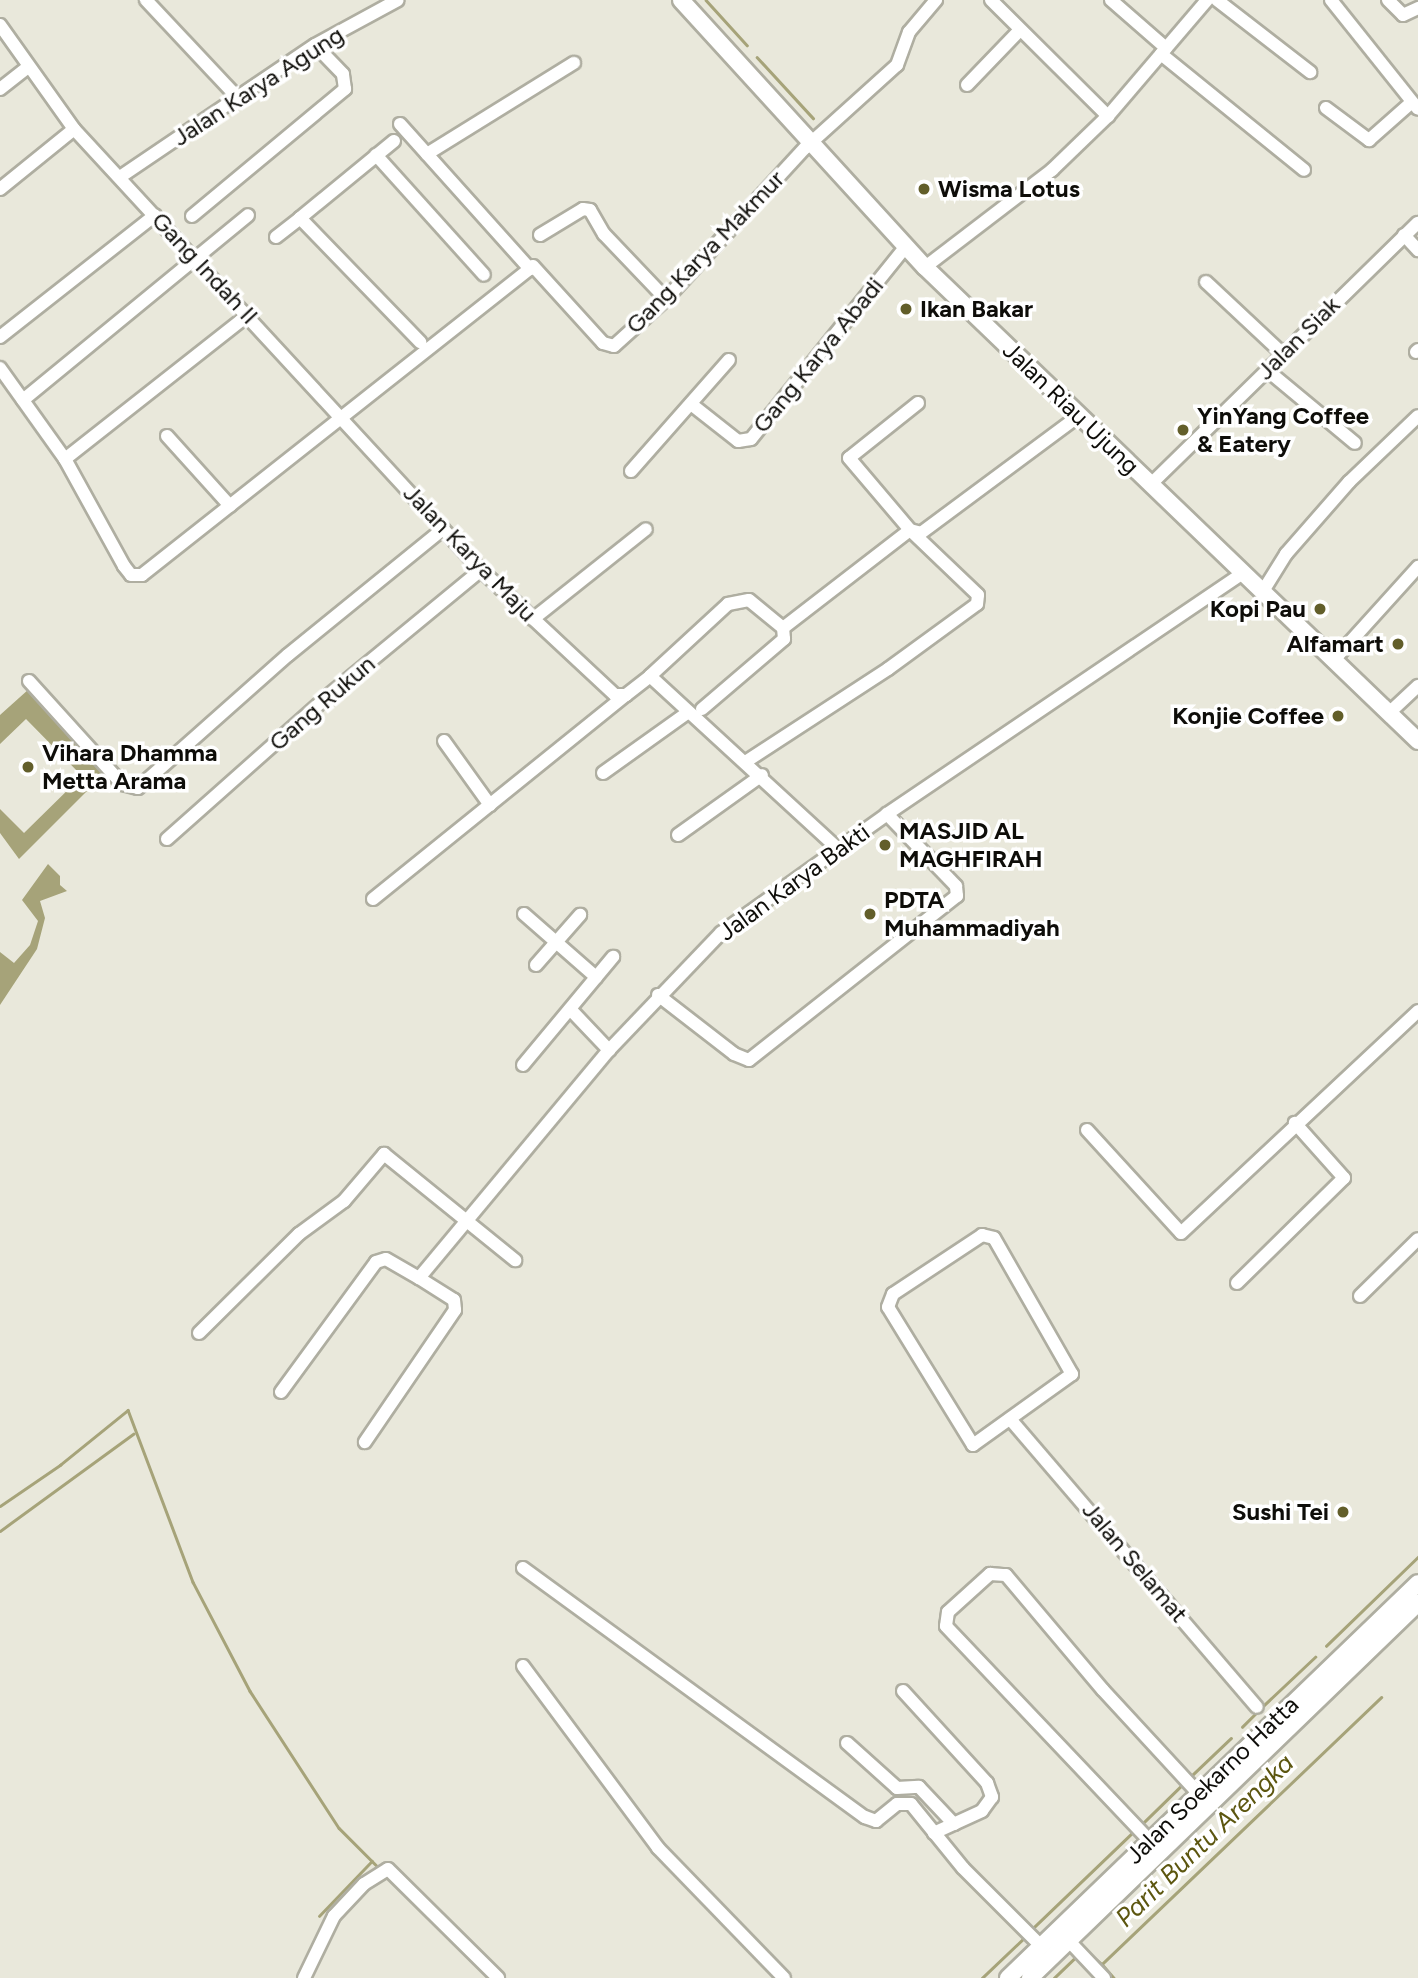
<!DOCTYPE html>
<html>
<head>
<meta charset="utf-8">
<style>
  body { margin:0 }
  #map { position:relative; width:1418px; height:1978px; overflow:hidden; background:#e9e8db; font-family:Figtree,sans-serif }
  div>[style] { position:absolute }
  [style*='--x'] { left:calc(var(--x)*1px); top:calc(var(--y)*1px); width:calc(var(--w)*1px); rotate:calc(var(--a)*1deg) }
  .water>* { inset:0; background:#a6a379 }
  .stream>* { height:2.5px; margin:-1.25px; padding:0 1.25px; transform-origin:1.25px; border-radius:1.25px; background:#a6a379 }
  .roads { filter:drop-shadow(2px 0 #afaea1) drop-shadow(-2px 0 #afaea1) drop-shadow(0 2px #afaea1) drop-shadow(0 -2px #afaea1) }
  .minor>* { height:12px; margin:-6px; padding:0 6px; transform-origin:6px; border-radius:6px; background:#fff }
  .major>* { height:16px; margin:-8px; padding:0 8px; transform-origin:8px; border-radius:8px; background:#fff }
  .dots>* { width:19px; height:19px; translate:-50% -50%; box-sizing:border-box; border:4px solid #fff; border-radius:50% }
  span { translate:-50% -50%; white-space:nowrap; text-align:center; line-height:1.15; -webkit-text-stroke:7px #fff; paint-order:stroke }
  .street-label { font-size:24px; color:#0e0d09 }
  .poi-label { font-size:24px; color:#0e0d09; font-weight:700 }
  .left { translate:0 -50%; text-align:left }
  .right { translate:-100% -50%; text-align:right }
  .water-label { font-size:26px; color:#5c560f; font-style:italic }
</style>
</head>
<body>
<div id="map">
  <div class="water">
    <div style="clip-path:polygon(29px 689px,105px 773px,19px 859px,0 833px,0 809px,24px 833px,82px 776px,26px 719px,0 744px,0 715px)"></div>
    <div style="clip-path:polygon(48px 864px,60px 876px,60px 885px,67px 891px,40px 901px,45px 918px,37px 949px,0 1005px,0 952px,14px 963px,30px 945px,38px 921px,22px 900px)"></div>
  </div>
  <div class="stream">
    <div style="--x:706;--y:0;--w:61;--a:47.7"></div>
    <div style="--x:757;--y:57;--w:83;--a:47.4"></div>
    <div style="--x:0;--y:1506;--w:73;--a:-34.3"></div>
    <div style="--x:60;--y:1465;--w:87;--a:-39"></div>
    <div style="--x:128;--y:1410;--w:184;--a:69.3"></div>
    <div style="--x:193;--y:1582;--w:123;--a:62.4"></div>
    <div style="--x:250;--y:1691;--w:163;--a:57"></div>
    <div style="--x:339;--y:1828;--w:59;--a:45"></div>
    <div style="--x:0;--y:1531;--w:165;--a:-36.1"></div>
    <div style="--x:1326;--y:1646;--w:128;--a:-44.1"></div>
    <div style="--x:1262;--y:1707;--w:73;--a:-43.3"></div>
    <div style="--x:1242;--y:1727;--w:21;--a:-45"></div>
    <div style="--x:1188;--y:1779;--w:59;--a:-43.6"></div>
    <div style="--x:1141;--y:1825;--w:60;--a:-44.3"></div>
    <div style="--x:319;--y:1916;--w:76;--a:-46.1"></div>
    <div style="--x:1032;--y:1929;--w:140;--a:-43.8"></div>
    <div style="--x:1084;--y:1949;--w:23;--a:40"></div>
    <div style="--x:1102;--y:1964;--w:386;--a:-43.7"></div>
    <div style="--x:1102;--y:1964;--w:18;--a:49"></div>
    <div style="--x:982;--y:1978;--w:59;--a:-43.6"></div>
    <div style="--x:1054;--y:1978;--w:32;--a:-44"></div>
  </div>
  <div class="roads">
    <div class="minor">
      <div style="--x:146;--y:0;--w:132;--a:46.8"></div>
      <div style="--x:991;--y:0;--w:165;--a:44.8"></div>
      <div style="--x:1111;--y:0;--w:73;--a:41.1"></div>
      <div style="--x:1217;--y:0;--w:118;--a:37.7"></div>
      <div style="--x:1331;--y:0;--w:139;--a:51.4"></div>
      <div style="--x:1388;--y:0;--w:21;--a:45"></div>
      <div style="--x:1403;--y:15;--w:17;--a:-25"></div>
      <div style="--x:0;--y:25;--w:128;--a:54.6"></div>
      <div style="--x:74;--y:129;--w:600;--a:47.3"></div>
      <div style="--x:481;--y:570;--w:183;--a:43"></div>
      <div style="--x:615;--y:695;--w:11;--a:0"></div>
      <div style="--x:626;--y:695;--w:31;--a:-38"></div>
      <div style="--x:650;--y:676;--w:106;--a:-42.7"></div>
      <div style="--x:728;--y:604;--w:21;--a:-11"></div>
      <div style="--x:749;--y:600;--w:44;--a:39.5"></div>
      <div style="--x:783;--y:628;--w:160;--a:-37.7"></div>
      <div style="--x:910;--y:530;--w:94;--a:43.7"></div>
      <div style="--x:978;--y:595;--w:9;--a:96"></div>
      <div style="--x:977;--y:604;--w:110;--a:143.9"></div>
      <div style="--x:888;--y:669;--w:168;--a:146.9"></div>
      <div style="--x:1161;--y:54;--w:184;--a:39"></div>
      <div style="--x:967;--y:85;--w:76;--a:-46.1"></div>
      <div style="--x:0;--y:89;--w:36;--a:-38"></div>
      <div style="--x:1326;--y:108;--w:54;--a:36.7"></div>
      <div style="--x:1369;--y:140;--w:57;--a:-41.5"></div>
      <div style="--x:400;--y:124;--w:195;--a:48.1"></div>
      <div style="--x:394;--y:141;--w:122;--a:140.7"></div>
      <div style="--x:300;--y:218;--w:173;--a:45.9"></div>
      <div style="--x:427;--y:154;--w:173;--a:-31.8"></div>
      <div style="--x:376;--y:155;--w:161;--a:48"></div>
      <div style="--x:120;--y:177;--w:235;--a:-34.1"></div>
      <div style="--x:315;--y:45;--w:94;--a:-28.5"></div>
      <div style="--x:0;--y:189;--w:95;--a:-39"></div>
      <div style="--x:192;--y:216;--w:199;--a:-39.7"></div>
      <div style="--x:345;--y:89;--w:15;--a:-98"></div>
      <div style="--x:343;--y:74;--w:40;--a:-134"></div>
      <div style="--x:540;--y:235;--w:50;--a:-31.2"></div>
      <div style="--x:583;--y:209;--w:7;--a:8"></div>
      <div style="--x:590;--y:210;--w:28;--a:60"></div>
      <div style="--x:604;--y:234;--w:90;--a:46.4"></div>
      <div style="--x:1404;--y:235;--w:21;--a:47"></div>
      <div style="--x:276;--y:237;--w:31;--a:-38"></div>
      <div style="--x:925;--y:267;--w:160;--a:-37.4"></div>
      <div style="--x:1052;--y:170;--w:78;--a:-44"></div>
      <div style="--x:1108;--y:116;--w:153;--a:-49.5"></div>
      <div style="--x:1206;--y:282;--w:105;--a:43.1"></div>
      <div style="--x:0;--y:337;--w:197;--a:-38.2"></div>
      <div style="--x:1416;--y:352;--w:3;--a:-45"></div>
      <div style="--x:0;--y:368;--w:112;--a:54.5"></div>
      <div style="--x:65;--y:459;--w:122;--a:61.1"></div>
      <div style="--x:124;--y:566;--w:11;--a:52"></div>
      <div style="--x:131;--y:575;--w:11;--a:0"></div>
      <div style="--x:142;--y:575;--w:498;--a:-38.3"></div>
      <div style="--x:533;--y:266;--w:104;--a:47.7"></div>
      <div style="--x:603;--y:343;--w:11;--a:15"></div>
      <div style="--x:614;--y:346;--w:70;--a:-42.1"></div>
      <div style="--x:666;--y:299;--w:205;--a:-47.4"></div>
      <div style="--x:805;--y:148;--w:124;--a:-42.1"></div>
      <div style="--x:897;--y:65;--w:35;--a:-70"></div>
      <div style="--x:909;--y:32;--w:42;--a:-49.8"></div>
      <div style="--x:1267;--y:370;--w:114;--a:39.7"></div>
      <div style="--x:23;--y:400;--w:291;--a:-39.4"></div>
      <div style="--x:918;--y:403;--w:88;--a:141.4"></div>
      <div style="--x:849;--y:458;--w:94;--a:49.7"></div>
      <div style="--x:910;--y:530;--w:11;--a:15"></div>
      <div style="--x:921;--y:533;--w:198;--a:-36.6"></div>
      <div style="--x:691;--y:404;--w:60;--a:38.2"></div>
      <div style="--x:738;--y:441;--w:13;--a:-9"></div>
      <div style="--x:751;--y:439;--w:248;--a:-51.2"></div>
      <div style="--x:167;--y:436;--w:94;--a:48"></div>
      <div style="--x:65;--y:459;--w:234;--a:-38.2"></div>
      <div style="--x:631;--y:471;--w:148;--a:-48.6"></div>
      <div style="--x:1150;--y:485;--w:375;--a:-44.4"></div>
      <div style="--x:1263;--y:591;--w:44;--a:-58.1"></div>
      <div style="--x:1286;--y:554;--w:96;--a:-48.8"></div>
      <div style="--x:1349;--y:482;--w:95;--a:-43.7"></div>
      <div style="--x:533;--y:619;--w:144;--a:-38.5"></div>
      <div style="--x:1333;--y:661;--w:127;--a:-47.9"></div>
      <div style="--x:650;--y:676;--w:257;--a:42.6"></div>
      <div style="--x:29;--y:681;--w:139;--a:47.9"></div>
      <div style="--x:122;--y:784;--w:16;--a:14"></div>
      <div style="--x:138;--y:788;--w:200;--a:-41.6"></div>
      <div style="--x:288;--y:655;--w:200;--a:-39.1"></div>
      <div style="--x:702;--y:709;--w:108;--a:-40.5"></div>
      <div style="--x:784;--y:639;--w:11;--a:-95"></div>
      <div style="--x:1389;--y:713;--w:40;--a:-43"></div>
      <div style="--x:444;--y:741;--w:79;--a:54.3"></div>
      <div style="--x:603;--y:773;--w:103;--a:-35.5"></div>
      <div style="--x:678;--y:835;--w:103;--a:-35.5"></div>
      <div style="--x:167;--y:839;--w:215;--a:-41.6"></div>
      <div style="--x:328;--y:696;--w:198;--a:-39.5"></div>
      <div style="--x:373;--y:899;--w:325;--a:-38.9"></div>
      <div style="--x:524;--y:914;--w:96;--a:41.2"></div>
      <div style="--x:536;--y:965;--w:67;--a:-48.7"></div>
      <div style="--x:658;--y:995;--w:96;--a:37.8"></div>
      <div style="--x:734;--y:1054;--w:16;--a:22"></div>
      <div style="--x:749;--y:1060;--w:265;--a:-38.3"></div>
      <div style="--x:957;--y:896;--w:10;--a:-96"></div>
      <div style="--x:956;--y:886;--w:100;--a:-133.8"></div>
      <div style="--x:570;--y:1009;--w:57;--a:46.4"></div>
      <div style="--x:523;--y:1065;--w:141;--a:-50.2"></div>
      <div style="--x:1087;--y:1130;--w:139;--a:47.6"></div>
      <div style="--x:1181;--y:1233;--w:325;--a:-43.1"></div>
      <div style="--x:982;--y:1235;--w:12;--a:14"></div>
      <div style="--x:994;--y:1238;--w:157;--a:60.2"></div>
      <div style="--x:1072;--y:1374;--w:122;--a:144.4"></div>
      <div style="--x:973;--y:1445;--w:162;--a:-121.6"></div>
      <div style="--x:888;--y:1307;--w:14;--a:-69"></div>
      <div style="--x:893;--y:1294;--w:107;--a:-33.5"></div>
      <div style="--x:419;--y:1278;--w:297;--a:-50.2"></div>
      <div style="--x:609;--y:1050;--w:162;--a:-46.3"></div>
      <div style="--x:721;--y:933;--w:204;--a:-35.6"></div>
      <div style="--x:887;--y:814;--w:431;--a:-34.1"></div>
      <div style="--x:1237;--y:1283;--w:150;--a:-44.5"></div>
      <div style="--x:1344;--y:1178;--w:74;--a:-131.7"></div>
      <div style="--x:1360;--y:1296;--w:81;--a:-44.5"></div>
      <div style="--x:199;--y:1333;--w:141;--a:-44.7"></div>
      <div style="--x:299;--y:1234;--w:56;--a:-36.3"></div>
      <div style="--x:344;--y:1201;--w:62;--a:-49.6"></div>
      <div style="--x:384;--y:1154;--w:169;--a:39"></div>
      <div style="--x:281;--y:1392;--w:161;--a:-53.8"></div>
      <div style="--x:376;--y:1262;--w:10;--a:-17"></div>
      <div style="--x:386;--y:1259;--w:38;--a:30"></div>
      <div style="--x:419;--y:1278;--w:41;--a:32.2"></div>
      <div style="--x:454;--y:1300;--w:10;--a:84"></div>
      <div style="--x:455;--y:1310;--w:160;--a:124.3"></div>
      <div style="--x:1010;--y:1419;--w:379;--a:49.4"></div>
      <div style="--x:523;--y:1568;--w:423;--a:36.1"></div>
      <div style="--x:865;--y:1817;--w:12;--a:20"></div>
      <div style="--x:876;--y:1821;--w:27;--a:-39"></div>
      <div style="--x:897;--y:1804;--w:14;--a:0"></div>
      <div style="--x:911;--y:1804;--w:82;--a:50.9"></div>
      <div style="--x:963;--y:1868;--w:110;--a:45"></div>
      <div style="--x:523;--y:1666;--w:227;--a:53.4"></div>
      <div style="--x:658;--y:1848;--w:181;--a:45.9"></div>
      <div style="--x:903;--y:1691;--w:125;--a:47.6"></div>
      <div style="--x:987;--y:1783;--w:15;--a:70"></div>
      <div style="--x:992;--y:1797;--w:17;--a:126"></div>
      <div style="--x:982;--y:1811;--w:53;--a:155.4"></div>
      <div style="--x:847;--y:1743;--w:67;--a:42"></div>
      <div style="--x:897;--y:1788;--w:22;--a:-3"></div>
      <div style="--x:919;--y:1787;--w:51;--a:46.6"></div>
      <div style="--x:1149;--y:1840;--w:295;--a:-133.5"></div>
      <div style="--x:946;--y:1626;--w:14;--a:-82"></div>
      <div style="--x:948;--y:1612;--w:57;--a:-42.1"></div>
      <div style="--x:990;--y:1574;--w:16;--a:4"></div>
      <div style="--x:1006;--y:1575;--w:150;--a:49.9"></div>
      <div style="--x:1103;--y:1690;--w:140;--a:47.3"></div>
      <div style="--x:1069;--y:1941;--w:51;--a:46.6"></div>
      <div style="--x:304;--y:1978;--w:69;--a:-64.2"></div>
      <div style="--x:334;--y:1916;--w:44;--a:-46.8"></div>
      <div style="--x:364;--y:1884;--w:28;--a:-32"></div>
      <div style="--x:388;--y:1869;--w:155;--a:44.7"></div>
    </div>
    <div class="major">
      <div style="--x:681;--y:0;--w:362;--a:47.6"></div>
      <div style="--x:925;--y:267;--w:684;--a:43.87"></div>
      <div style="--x:1008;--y:1978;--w:569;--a:-43.93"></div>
      <div style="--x:1030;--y:1978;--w:540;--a:-44.02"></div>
    </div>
  </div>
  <div class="dots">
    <div style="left:924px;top:189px;background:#625e2a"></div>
    <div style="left:906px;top:309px;background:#625e2a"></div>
    <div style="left:1183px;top:430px;background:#625e2a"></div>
    <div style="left:1320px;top:609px;background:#625e2a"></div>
    <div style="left:1398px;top:644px;background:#625e2a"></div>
    <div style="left:1338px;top:716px;background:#625e2a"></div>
    <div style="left:28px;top:767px;background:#625e2a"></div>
    <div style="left:885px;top:845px;background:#625e2a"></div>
    <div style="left:870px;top:914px;background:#625e2a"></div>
    <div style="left:1343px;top:1512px;background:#625e2a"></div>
  </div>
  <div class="street-label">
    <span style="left:258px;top:86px;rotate:-33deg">Jalan Karya Agung</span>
    <span style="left:705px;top:252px;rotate:-46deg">Gang Karya Makmur</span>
    <span style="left:205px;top:268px;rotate:47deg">Gang Indah II</span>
    <span style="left:1298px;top:338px;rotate:-45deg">Jalan Siak</span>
    <span style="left:818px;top:355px;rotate:-51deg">Gang Karya Abadi</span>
    <span style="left:1071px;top:408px;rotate:44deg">Jalan Riau Ujung</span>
    <span style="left:470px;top:553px;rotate:46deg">Jalan Karya Maju</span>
    <span style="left:322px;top:703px;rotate:-41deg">Gang Rukun</span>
    <span style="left:794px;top:882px;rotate:-36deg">Jalan Karya Bakti</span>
    <span style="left:1135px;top:1562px;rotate:50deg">Jalan Selamat</span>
    <span style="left:1212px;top:1780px;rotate:-44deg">Jalan Soekarno Hatta</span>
  </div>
  <div class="poi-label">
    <span class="left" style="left:938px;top:189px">Wisma Lotus</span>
    <span class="left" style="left:920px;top:309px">Ikan Bakar</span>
    <span class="left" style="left:1197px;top:430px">YinYang Coffee<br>&amp; Eatery</span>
    <span class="right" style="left:1306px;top:609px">Kopi Pau</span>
    <span class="right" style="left:1384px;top:644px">Alfamart</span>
    <span class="right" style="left:1324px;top:716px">Konjie Coffee</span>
    <span class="left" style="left:42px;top:767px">Vihara Dhamma<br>Metta Arama</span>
    <span class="left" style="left:899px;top:845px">MASJID AL<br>MAGHFIRAH</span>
    <span class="left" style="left:884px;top:914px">PDTA<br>Muhammadiyah</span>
    <span class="right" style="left:1329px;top:1512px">Sushi Tei</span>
  </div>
  <div class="water-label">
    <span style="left:1205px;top:1841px;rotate:-44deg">Parit Buntu Arengka</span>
  </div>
</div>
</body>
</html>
